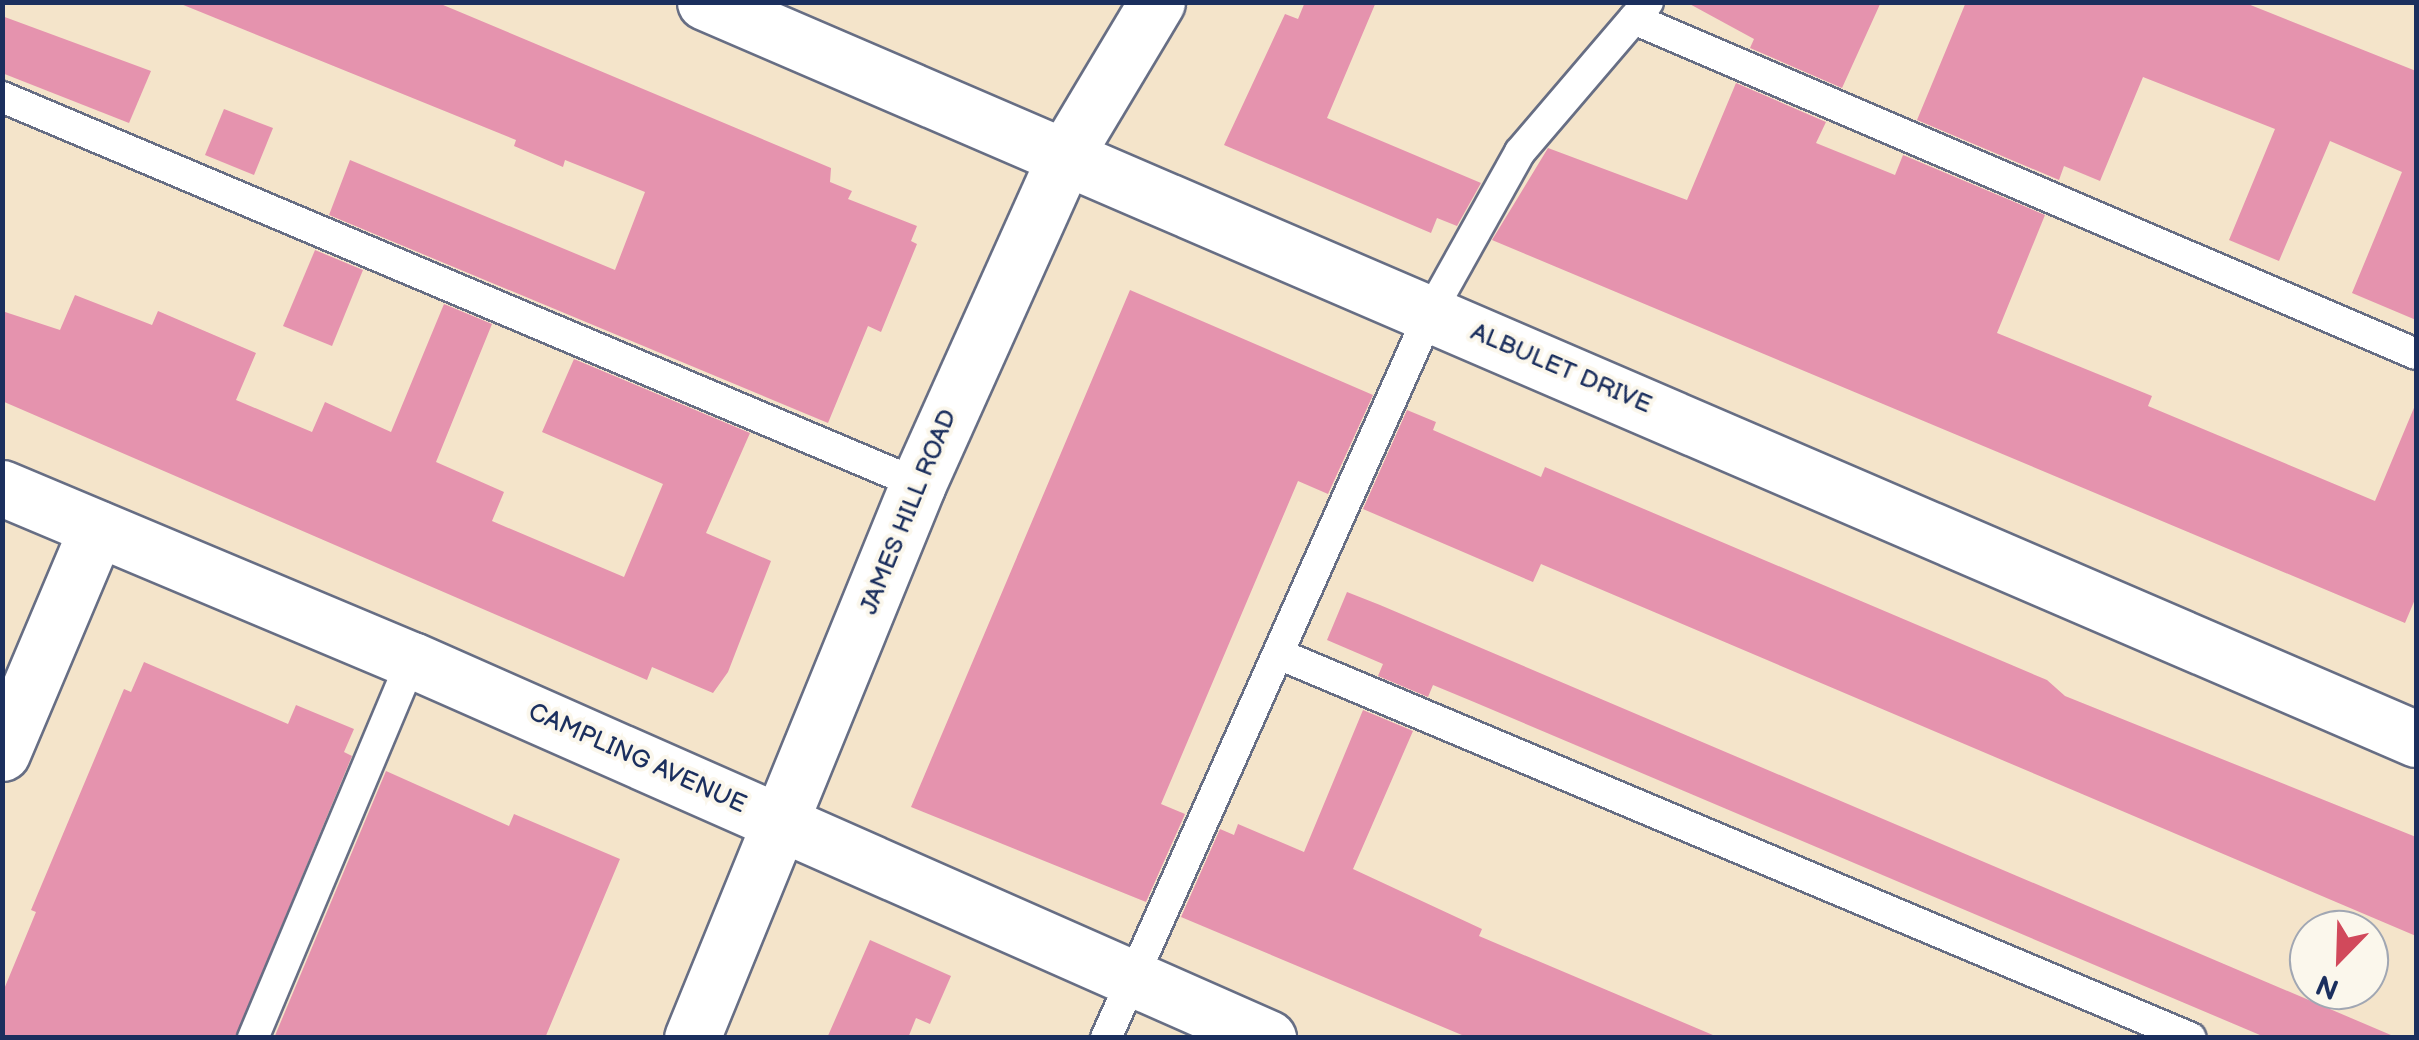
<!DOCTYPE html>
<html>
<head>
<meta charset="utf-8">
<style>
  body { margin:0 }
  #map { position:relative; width:2419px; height:1040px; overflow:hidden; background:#f4e4ca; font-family:"Balsamiq Sans",sans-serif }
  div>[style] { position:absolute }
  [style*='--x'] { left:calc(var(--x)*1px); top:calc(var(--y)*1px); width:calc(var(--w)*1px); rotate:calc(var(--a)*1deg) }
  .building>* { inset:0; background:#e593ae }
  .roads { filter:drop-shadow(2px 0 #676e84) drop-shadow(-2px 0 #676e84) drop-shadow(0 2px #676e84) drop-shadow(0 -2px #676e84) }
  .service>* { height:30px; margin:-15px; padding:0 15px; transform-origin:15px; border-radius:15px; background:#fff }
  .minor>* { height:55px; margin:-27.5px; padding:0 27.5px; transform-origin:27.5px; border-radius:27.5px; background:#fff }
  .tertiary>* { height:55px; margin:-27.5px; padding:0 27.5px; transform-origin:27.5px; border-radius:27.5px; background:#fff }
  span { translate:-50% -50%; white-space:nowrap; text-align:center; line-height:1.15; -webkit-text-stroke:8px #fbf7ec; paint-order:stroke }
  .street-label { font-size:25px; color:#1b2f5e }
  .frame { position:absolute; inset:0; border:5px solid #1b2f5e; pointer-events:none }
  .north { position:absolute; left:2289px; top:910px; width:100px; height:100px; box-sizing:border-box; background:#fbf7ec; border:2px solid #a1a7b3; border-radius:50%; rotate:203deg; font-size:28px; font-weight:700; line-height:40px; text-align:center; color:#1b2f5e }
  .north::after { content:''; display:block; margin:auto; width:35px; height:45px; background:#d1495b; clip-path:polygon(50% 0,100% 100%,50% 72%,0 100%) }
</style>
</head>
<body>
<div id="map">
  <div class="building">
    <div style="clip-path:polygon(176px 2px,436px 2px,831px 168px,830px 182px,852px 191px,848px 199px,917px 226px,911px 241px,917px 244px,881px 332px,868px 326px,828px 423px,329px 215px,350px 160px,615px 270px,645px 192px,565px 160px,563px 167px,514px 146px,516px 140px)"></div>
    <div style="clip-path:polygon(1305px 2px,1376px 2px,1327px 118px,1481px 183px,1457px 226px,1437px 218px,1431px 233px,1224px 145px,1285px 14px,1298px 19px)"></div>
    <div style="clip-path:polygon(1686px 2px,1881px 2px,1842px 88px,1750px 48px,1754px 39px)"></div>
    <div style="clip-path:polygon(1966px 2px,2243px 2px,2416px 71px,2416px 320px,2352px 293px,2402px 172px,2330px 141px,2279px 261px,2229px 240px,2275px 129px,2143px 77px,2100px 181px,2064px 166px,2059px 180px,1917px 120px)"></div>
    <div style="clip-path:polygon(2px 16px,151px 71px,129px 123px,2px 73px)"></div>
    <div style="clip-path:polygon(1736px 83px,1826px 122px,1816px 143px,1895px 175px,1903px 155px,2045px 215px,1997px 333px,2152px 396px,2148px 406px,2375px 501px,2416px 403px,2416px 597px,2405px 623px,1492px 240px,1548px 148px,1687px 200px)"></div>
    <div style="clip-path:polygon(224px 109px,273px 128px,254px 175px,205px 155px)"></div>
    <div style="clip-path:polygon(315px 250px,363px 270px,332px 346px,283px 326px)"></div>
    <div style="clip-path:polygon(1130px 290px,1373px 395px,1328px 494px,1298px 481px,1161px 804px,1185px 814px,1146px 902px,911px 807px)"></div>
    <div style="clip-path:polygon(75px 295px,152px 325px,158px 311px,256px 353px,236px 400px,312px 432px,325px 402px,391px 432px,444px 304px,492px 324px,436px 462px,504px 492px,492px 521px,624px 577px,663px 484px,542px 432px,574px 359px,750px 433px,706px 533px,771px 561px,728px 672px,713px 693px,652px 667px,647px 680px,2px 401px,2px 311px,60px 330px)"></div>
    <div style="clip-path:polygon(1407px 410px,1436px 422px,1433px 430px,1541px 477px,1545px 467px,2047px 680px,2065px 696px,2416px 837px,2416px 936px,1541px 564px,1533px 582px,1363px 509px)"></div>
    <div style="clip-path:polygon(1347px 592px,1380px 605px,2398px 1038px,2267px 1038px,1474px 702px,1433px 685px,1428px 697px,1378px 676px,1383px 664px,1327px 640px)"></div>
    <div style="clip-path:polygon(144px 662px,288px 724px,296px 705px,354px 729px,344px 752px,352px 756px,235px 1038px,2px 1038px,2px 994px,36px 912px,31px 910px,124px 689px,131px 692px)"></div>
    <div style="clip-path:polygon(1363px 710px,1413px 731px,1353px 869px,1482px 929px,1479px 936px,1720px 1038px,1469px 1038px,1181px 917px,1220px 829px,1234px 835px,1238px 824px,1304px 852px)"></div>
    <div style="clip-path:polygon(386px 771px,509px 826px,514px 814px,620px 859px,545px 1038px,274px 1038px)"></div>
    <div style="clip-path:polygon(870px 940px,951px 976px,930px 1024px,916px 1018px,908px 1038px,827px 1038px)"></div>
  </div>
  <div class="roads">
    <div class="service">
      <div style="--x:1634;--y:19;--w:851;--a:23.19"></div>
      <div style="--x:2;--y:97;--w:994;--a:22.9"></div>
      <div style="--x:1281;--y:655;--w:987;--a:22.83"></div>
      <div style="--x:253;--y:1038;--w:410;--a:-67.2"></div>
      <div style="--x:1106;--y:1038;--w:794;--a:-65.92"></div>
      <div style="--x:1430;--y:313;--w:184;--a:-60.8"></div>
      <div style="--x:1520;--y:152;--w:197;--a:-49.5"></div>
    </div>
    <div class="minor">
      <div style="--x:705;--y:2;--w:1863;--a:23.3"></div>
      <div style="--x:2;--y:488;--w:445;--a:22.8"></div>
      <div style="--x:412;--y:660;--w:936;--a:23.83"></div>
      <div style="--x:2;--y:753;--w:244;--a:-67.1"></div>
    </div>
    <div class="tertiary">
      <div style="--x:692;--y:1038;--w:598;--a:-67.81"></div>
      <div style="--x:918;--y:484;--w:362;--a:-65.8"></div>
      <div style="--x:1066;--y:154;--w:177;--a:-59.1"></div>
    </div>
  </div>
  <div class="street-label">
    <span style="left:1561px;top:369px;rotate:23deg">ALBULET DRIVE</span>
    <span style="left:909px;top:512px;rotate:-68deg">JAMES HILL ROAD</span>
    <span style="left:637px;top:759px;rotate:24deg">CAMPLING AVENUE</span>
  </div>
  <div class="frame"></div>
  <div class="north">N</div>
</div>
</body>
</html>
